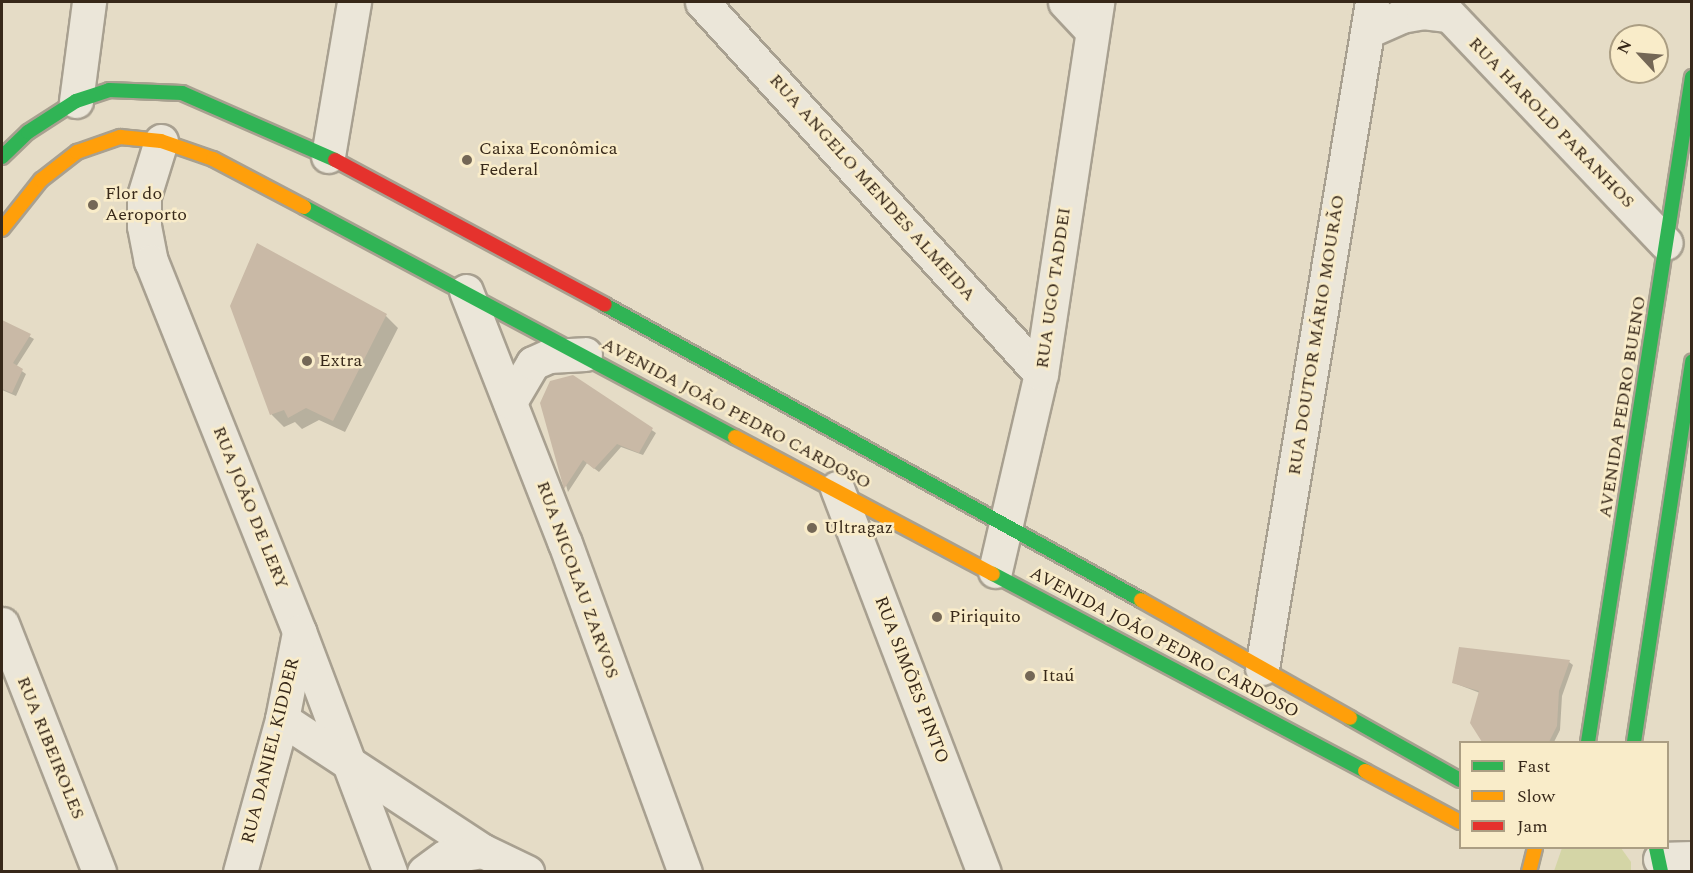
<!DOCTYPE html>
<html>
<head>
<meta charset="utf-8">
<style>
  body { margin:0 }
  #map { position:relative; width:1693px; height:873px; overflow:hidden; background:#e5dcc6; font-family:Spectral,serif }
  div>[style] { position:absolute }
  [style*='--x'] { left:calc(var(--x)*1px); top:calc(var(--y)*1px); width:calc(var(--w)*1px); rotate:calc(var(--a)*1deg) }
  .green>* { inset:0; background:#d4d5a6 }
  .shadow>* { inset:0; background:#0003 }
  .building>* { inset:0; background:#c9b9a6 }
  .roads { filter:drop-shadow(2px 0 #a8a090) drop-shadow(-2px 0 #a8a090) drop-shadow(0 2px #a8a090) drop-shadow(0 -2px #a8a090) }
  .street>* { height:33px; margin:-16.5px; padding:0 16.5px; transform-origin:16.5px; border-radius:16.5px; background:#ebe6d9 }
  .fast>* { height:14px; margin:-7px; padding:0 7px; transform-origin:7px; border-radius:7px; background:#30b455 }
  .slow>* { height:14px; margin:-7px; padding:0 7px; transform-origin:7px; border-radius:7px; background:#ff9f0a }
  .jam>* { height:14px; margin:-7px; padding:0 7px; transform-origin:7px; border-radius:7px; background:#e5322d }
  .dots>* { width:16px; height:16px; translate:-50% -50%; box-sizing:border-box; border:3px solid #f9ecc9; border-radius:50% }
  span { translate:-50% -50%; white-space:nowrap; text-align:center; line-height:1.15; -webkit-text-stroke:5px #f9ecc9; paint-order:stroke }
  .street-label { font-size:18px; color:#372819 }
  .poi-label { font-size:18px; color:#372819 }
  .left { translate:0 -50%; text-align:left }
  .frame { position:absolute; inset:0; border:3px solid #372819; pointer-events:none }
  .legend { position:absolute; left:1459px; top:741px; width:210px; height:108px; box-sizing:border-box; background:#f9ecc9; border:2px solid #ab9e83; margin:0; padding:8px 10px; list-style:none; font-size:18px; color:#372819 }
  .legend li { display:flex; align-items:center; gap:12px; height:30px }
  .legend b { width:30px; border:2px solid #ab9e83 }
  .north { position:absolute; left:1609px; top:24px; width:60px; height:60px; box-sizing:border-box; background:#f9ecc9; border:2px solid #ab9e83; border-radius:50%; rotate:296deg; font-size:16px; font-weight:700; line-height:24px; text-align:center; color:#372819 }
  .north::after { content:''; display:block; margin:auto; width:21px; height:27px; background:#746756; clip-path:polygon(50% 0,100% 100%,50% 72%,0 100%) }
</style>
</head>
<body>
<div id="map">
  <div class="green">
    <div style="clip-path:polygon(1562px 848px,1621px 848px,1631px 862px,1631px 871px,1554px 871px)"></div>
  </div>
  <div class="shadow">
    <div style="clip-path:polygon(258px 245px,386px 316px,398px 328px,345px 432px,319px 420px,302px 429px,295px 422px,284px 427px,272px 415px,231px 306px)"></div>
    <div style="clip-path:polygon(2px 321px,34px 339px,16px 367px,26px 374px,16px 396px,2px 390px)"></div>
    <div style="clip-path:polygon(573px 376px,656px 433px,643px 455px,621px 447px,599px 472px,587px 463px,568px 492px,542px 404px)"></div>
    <div style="clip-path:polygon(1569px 662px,1573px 665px,1562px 696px,1560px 730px,1554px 742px,1483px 741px,1480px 693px,1454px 683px)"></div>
  </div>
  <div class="building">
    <div style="clip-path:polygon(257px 243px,387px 314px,333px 421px,306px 408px,288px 418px,284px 410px,270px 415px,230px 306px)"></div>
    <div style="clip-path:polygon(2px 320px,31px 334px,13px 363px,23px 369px,12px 393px,2px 389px)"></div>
    <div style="clip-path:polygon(573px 375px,653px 428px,639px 453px,617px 444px,594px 469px,583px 460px,564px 489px,540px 403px,550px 381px)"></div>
    <div style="clip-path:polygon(1459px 647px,1570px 660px,1559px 691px,1557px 726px,1549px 742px,1482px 742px,1470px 723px,1479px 691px,1452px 683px)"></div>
  </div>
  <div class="roads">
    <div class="street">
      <div style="--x:702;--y:2;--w:503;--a:47.66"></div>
      <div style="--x:1065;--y:2;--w:38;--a:47"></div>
      <div style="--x:1437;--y:2;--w:332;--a:46.5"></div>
      <div style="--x:1368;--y:31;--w:36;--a:-24"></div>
      <div style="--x:1401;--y:16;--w:22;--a:-10"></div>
      <div style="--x:1423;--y:12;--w:25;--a:7"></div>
      <div style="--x:76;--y:101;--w:100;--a:-82.5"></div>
      <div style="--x:161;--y:141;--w:58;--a:107.2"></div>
      <div style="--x:144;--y:196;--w:30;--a:90"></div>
      <div style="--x:144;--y:226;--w:36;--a:79"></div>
      <div style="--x:151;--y:261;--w:399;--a:68.2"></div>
      <div style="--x:299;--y:631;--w:258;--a:69.3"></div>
      <div style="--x:328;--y:156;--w:156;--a:-80.4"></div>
      <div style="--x:466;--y:291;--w:271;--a:68.6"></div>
      <div style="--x:565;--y:543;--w:350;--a:70"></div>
      <div style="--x:510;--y:402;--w:45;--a:-59.5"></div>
      <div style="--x:533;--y:363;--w:17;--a:-24"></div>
      <div style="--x:549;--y:356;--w:36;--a:-3"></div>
      <div style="--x:837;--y:488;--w:411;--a:69.1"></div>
      <div style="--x:995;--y:571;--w:202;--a:-76.9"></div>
      <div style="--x:1041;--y:374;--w:376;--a:-81.4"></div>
      <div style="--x:2;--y:624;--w:266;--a:68.6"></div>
      <div style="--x:1262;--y:668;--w:675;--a:-80.62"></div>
      <div style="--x:282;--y:719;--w:240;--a:33.3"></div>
      <div style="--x:483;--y:851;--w:49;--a:25.5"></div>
      <div style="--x:1660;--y:859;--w:32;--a:-2"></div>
      <div style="--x:240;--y:872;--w:159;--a:-74.6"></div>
      <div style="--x:282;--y:719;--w:89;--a:-78.9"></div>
      <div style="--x:424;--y:872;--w:26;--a:-36"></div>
      <div style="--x:445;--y:857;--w:38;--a:-9"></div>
    </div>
    <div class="fast">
      <div style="--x:2;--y:157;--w:36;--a:-44"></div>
      <div style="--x:28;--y:132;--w:57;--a:-32.9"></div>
      <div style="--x:76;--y:101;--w:35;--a:-18"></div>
      <div style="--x:109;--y:90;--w:73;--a:2.4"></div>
      <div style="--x:182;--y:93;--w:167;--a:23.6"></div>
      <div style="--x:304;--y:207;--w:489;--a:28.1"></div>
      <div style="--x:605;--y:305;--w:612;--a:28.83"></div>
      <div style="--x:993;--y:574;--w:421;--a:27.9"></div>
      <div style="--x:1350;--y:718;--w:126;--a:29.4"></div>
      <div style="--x:1588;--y:742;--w:673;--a:-81.11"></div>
      <div style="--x:1634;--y:742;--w:385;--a:-81.3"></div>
      <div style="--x:1656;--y:848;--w:25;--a:78"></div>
    </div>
    <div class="slow">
      <div style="--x:2;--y:229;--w:63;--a:-51.5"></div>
      <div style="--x:41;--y:180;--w:46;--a:-37.9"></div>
      <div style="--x:77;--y:152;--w:46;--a:-19.2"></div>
      <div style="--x:120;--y:137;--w:41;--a:5.6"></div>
      <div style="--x:161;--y:141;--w:55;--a:19.1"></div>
      <div style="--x:213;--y:159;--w:103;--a:27.8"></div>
      <div style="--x:735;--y:437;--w:292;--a:28"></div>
      <div style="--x:1141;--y:600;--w:240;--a:29.4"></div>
      <div style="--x:1365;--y:771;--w:108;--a:28.2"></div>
      <div style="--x:1529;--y:872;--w:25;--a:-76"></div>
    </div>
    <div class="jam">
      <div style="--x:335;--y:160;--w:306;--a:28.2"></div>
    </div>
  </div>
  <div class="dots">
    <div style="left:467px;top:160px;background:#746756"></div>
    <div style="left:93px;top:205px;background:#746756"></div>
    <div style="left:307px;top:361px;background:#746756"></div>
    <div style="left:812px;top:528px;background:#746756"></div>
    <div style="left:937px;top:617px;background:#746756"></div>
    <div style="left:1030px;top:676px;background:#746756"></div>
  </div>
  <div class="street-label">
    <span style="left:1551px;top:123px;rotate:46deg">RUA HAROLD PARANHOS</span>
    <span style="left:872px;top:188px;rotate:48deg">RUA ANGELO MENDES ALMEIDA</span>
    <span style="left:1054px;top:288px;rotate:-82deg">RUA UGO TADDEI</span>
    <span style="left:1317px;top:335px;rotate:-81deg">RUA DOUTOR MÁRIO MOURÃO</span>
    <span style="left:1623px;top:407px;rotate:-81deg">AVENIDA PEDRO BUENO</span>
    <span style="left:736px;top:414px;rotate:28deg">AVENIDA JOÃO PEDRO CARDOSO</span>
    <span style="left:250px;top:508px;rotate:68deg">RUA JOÃO DE LERY</span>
    <span style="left:577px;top:580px;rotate:70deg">RUA NICOLAU ZARVOS</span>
    <span style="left:1164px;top:643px;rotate:28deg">AVENIDA JOÃO PEDRO CARDOSO</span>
    <span style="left:911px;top:680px;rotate:69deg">RUA SIMÕES PINTO</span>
    <span style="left:50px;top:748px;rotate:68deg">RUA RIBEIROLES</span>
    <span style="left:271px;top:751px;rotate:-76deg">RUA DANIEL KIDDER</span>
  </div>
  <div class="poi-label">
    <span class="left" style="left:479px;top:160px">Caixa Econômica<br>Federal</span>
    <span class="left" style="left:105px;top:205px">Flor do<br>Aeroporto</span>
    <span class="left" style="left:319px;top:361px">Extra</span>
    <span class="left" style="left:824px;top:528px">Ultragaz</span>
    <span class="left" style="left:949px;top:617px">Piriquito</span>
    <span class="left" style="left:1042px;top:676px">Itaú</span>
  </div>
  <div class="frame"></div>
  <ul class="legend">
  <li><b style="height:8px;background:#30b455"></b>Fast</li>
  <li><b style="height:8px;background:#ff9f0a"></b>Slow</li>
  <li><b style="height:8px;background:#e5322d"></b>Jam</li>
  </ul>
  <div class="north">N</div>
</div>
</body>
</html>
